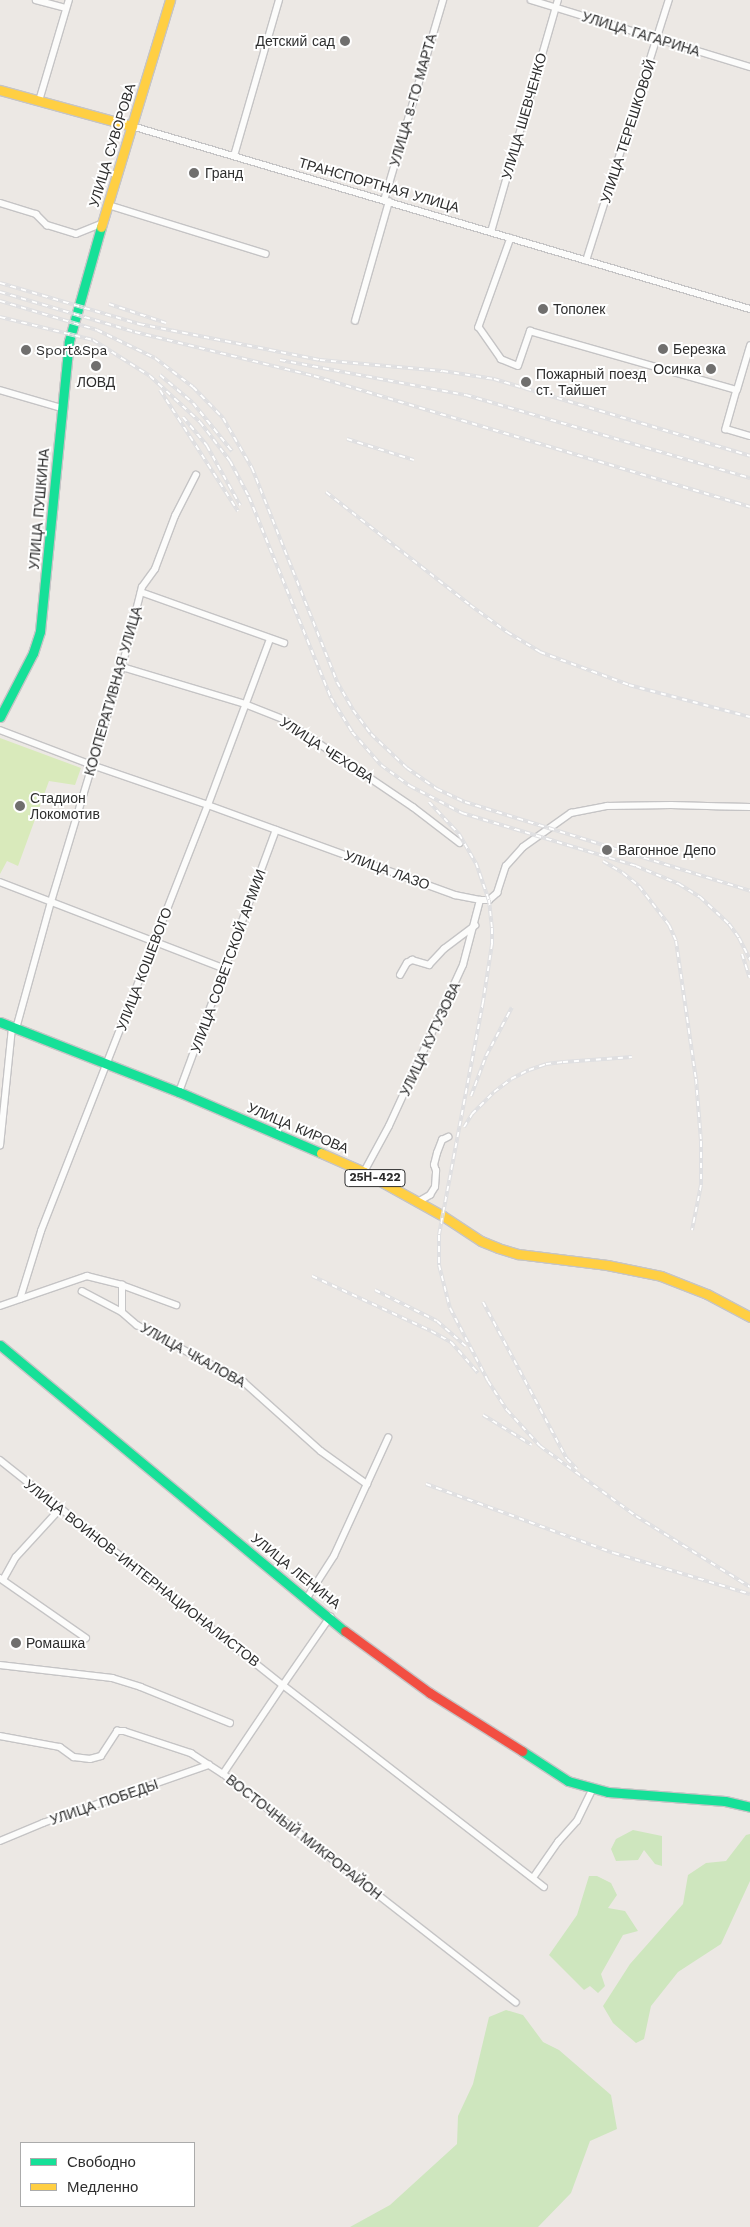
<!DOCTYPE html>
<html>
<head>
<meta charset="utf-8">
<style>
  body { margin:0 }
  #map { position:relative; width:750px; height:2227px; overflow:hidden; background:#ece8e4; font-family:"Work Sans",sans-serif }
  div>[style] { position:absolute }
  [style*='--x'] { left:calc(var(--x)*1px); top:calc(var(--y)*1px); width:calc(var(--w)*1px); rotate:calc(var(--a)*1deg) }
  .green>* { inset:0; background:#cee6be }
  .pitch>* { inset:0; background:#d9eabb }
  .roads { filter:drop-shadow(1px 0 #c5c4c5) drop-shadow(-1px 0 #c5c4c5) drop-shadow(0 1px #c5c4c5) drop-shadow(0 -1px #c5c4c5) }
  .street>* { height:5.5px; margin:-2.75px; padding:0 2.75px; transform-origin:2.75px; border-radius:2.75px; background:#fcfcfb }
  .fast>* { height:9px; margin:-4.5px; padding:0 4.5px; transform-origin:4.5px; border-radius:4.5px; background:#16e098 }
  .slow>* { height:9px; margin:-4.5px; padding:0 4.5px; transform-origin:4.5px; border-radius:4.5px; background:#ffcf43 }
  .jam>* { height:9px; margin:-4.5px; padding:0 4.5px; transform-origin:4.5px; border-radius:4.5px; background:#f24e42 }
  .rail>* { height:4px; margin-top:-2px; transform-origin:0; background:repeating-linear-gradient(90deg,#fff 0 5.5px,#dfdfe1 0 11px); box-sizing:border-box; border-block:1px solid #dfdfe1 }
  .dots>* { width:14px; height:14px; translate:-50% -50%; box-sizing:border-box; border:2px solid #fff; border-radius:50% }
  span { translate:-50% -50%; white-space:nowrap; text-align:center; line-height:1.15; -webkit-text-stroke:4px #fff; paint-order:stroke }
  .shield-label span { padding:1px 4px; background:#fff; border:1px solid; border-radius:4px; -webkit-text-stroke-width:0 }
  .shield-label { font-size:12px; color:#2e2e2e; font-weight:700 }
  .street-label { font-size:14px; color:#2e2e2e }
  .poi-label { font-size:14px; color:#2e2e2e }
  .right { translate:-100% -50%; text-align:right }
  .left { translate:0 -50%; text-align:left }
  .legend { position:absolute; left:20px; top:2142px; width:175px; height:65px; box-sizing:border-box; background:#fff; border:1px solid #ababab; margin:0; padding:6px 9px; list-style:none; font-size:15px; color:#2e2e2e }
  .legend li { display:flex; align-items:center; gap:10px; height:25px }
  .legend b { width:25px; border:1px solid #ababab }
</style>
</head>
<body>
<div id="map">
  <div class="green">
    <div style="clip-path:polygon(633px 1830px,662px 1836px,662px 1866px,655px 1864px,644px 1850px,638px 1860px,616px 1861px,611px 1849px,616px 1839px)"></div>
    <div style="clip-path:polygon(750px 1834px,750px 1881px,721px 1944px,678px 1972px,651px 2006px,644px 2039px,636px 2043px,613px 2023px,603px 2006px,630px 1964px,683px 1904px,688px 1875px,706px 1863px,726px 1861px,746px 1835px)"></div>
    <div style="clip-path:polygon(589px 1876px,597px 1876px,611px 1883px,617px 1895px,608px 1908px,625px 1911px,638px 1931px,623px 1935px,601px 1974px,605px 1986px,598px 1993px,590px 1986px,584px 1990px,549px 1955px,577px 1915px)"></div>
    <div style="clip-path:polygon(506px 2010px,523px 2015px,543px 2042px,559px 2050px,611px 2095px,617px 2129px,590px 2141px,571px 2193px,538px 2227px,350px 2227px,390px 2205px,457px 2144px,458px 2116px,473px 2084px,489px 2017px)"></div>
  </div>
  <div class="pitch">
    <div style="clip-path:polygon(0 738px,81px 768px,75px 785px,49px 781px,18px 866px,7px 861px,0 874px)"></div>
  </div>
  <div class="roads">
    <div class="street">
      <div style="--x:36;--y:0;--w:31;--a:15"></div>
      <div style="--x:531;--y:0;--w:229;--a:17"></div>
      <div style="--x:39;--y:101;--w:105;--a:-73.5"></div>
      <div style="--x:132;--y:126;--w:645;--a:16.49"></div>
      <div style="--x:234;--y:156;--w:162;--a:-73.9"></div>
      <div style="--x:384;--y:201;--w:209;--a:-73.6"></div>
      <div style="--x:0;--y:203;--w:38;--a:17"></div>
      <div style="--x:36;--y:214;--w:16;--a:45"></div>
      <div style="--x:47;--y:225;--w:30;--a:17"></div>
      <div style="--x:76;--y:234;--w:29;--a:-22"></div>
      <div style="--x:108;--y:205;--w:165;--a:17.2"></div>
      <div style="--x:491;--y:232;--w:241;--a:-73.9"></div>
      <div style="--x:511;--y:238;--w:95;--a:109.8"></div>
      <div style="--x:479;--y:327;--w:39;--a:55"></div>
      <div style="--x:501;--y:359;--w:18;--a:22"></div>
      <div style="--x:518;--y:366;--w:37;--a:-71"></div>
      <div style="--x:530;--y:331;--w:215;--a:15.9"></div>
      <div style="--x:737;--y:390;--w:46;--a:-73.5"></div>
      <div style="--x:586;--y:261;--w:274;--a:-72.4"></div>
      <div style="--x:355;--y:321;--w:124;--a:-74.1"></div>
      <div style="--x:0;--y:390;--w:65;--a:16.2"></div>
      <div style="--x:737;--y:390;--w:41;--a:105.8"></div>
      <div style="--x:726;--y:429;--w:25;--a:16"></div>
      <div style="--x:141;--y:592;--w:152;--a:19.6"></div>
      <div style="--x:122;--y:667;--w:128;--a:16.7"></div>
      <div style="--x:245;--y:704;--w:41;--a:21.5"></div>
      <div style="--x:283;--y:719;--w:157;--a:34.1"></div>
      <div style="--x:413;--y:807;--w:59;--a:37.5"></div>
      <div style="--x:0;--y:730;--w:98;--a:20.8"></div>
      <div style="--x:92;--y:765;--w:123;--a:19"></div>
      <div style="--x:208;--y:805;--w:263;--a:20"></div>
      <div style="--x:455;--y:895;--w:25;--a:11"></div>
      <div style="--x:480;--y:900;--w:9;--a:0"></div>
      <div style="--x:489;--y:900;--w:11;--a:-41"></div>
      <div style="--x:497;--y:893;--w:28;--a:-72"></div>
      <div style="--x:506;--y:866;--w:25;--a:-48"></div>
      <div style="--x:523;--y:847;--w:59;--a:-35.3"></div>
      <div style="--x:571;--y:813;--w:37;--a:-11"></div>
      <div style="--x:607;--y:806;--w:64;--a:-0.9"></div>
      <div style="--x:671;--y:805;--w:79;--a:1.5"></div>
      <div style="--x:0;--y:882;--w:241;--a:21.1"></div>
      <div style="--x:400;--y:975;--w:14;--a:-60"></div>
      <div style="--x:407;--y:963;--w:6;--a:-31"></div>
      <div style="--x:412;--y:960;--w:18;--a:16"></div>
      <div style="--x:429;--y:965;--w:22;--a:-47"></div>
      <div style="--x:444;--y:949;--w:39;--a:-37"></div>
      <div style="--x:16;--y:1029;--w:132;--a:-74.6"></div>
      <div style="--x:51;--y:902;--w:245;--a:-73.2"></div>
      <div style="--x:122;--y:667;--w:82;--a:-76"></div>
      <div style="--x:142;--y:587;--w:22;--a:-54"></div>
      <div style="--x:155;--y:569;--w:57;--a:-69.3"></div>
      <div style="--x:175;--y:516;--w:46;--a:-62.9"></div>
      <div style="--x:179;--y:1092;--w:279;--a:-69.7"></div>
      <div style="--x:0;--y:1146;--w:120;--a:-84.2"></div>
      <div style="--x:364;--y:1172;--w:52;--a:-61.5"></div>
      <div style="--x:389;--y:1126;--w:177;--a:-65.3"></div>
      <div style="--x:463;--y:965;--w:67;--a:-75.3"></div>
      <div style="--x:418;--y:1202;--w:14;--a:-30"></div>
      <div style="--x:430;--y:1195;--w:9;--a:-58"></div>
      <div style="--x:435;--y:1187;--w:16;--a:-86"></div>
      <div style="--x:436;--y:1171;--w:6;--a:-108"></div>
      <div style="--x:434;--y:1165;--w:12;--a:-76"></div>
      <div style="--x:437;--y:1153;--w:14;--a:-69"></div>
      <div style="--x:442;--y:1140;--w:7;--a:-27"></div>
      <div style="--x:82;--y:1291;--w:45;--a:27.7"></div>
      <div style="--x:122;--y:1312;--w:20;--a:41"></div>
      <div style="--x:137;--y:1325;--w:121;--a:28"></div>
      <div style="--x:244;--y:1382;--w:103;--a:41.9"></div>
      <div style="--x:321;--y:1451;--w:57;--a:35.7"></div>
      <div style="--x:20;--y:1299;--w:71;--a:-72.8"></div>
      <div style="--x:41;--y:1231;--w:458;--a:-68.6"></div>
      <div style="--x:208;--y:805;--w:177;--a:-69.5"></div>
      <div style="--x:0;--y:1306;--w:92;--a:-19"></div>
      <div style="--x:87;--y:1276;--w:36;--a:14"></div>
      <div style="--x:122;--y:1285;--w:58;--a:20.3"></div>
      <div style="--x:122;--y:1312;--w:27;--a:-90"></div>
      <div style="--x:0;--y:1460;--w:362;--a:38.5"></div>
      <div style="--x:283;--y:1685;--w:83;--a:-55.3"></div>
      <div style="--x:0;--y:1578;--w:105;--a:34.9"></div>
      <div style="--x:3;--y:1580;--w:26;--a:-61"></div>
      <div style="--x:16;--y:1557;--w:65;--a:-47.5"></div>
      <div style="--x:307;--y:1598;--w:50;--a:-57.3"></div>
      <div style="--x:334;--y:1556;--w:130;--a:-65.4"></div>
      <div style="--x:0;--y:1665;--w:113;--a:6.6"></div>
      <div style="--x:112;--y:1678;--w:30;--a:17"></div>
      <div style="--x:141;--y:1687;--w:96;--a:22"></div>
      <div style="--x:0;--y:1736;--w:61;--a:10.4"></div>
      <div style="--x:60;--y:1747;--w:17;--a:36"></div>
      <div style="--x:74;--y:1757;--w:16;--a:7"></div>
      <div style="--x:90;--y:1759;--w:11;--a:-15"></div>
      <div style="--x:101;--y:1756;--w:30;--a:-57"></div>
      <div style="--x:117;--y:1731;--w:7;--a:0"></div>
      <div style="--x:124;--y:1731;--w:71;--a:18.2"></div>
      <div style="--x:191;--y:1753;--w:38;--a:33"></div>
      <div style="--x:0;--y:1841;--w:47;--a:-22.7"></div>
      <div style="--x:43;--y:1823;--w:176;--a:-19.3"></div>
      <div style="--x:533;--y:1878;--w:44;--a:-55.2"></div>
      <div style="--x:558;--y:1842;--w:28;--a:-48"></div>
      <div style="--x:577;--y:1821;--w:34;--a:-64"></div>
      <div style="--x:516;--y:2003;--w:372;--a:-142"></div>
      <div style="--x:223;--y:1774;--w:107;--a:-56"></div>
      <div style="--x:283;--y:1685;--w:330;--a:37.7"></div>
    </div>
    <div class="fast">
      <div style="--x:0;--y:717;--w:72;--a:-62.7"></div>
      <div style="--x:33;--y:653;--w:23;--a:-72"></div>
      <div style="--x:40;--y:631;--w:291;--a:-84.3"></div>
      <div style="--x:69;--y:341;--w:118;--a:-74.3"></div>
      <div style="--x:0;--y:1022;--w:192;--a:21.4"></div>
      <div style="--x:179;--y:1092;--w:155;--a:23.2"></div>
      <div style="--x:0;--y:1345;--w:448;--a:39.7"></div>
      <div style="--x:522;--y:1751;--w:55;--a:33.1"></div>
      <div style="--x:568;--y:1781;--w:41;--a:15.4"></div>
      <div style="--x:608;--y:1792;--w:117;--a:4.4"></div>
      <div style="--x:725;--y:1801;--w:26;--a:13"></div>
    </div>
    <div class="slow">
      <div style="--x:0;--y:90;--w:137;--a:15.3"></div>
      <div style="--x:101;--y:227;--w:237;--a:-73.1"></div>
      <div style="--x:321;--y:1153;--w:47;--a:23.8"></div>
      <div style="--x:364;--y:1172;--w:90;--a:29.1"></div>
      <div style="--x:443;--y:1216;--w:45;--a:33.3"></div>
      <div style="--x:481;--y:1241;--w:18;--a:22"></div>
      <div style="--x:498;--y:1248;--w:21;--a:17"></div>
      <div style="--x:518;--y:1254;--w:90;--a:7"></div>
      <div style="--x:607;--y:1265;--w:55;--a:11.5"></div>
      <div style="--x:661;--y:1276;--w:49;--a:21.4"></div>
      <div style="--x:707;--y:1294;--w:49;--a:28.1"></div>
    </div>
    <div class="jam">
      <div style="--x:345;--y:1631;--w:105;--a:36.1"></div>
      <div style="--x:430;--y:1693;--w:109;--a:32.2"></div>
    </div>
  </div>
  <div class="rail">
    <div style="--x:0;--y:283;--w:145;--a:16.4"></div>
    <div style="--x:139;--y:324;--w:134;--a:11.2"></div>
    <div style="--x:270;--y:350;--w:51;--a:11.3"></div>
    <div style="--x:320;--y:360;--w:123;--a:5.1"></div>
    <div style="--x:443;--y:371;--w:52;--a:8.9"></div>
    <div style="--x:494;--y:379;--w:267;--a:16.7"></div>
    <div style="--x:0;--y:292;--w:141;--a:16.5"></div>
    <div style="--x:135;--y:332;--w:184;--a:13.8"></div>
    <div style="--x:314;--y:376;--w:455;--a:16.7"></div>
    <div style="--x:0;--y:301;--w:101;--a:16.6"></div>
    <div style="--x:97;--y:330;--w:64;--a:25.8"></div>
    <div style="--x:155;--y:358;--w:48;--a:37.3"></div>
    <div style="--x:193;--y:387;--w:43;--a:45.9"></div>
    <div style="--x:223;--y:418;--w:58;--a:59.9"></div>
    <div style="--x:252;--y:468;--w:230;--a:68.3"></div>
    <div style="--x:337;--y:682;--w:32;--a:60"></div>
    <div style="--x:353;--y:710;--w:30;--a:53"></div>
    <div style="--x:371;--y:734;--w:50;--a:43.4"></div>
    <div style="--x:407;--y:768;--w:37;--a:35"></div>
    <div style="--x:437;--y:789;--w:31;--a:25"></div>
    <div style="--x:465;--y:802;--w:299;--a:17.3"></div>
    <div style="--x:109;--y:304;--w:60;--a:18.4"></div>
    <div style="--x:0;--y:317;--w:96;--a:13.9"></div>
    <div style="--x:93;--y:340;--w:67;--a:32.3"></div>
    <div style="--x:150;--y:376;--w:68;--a:42.6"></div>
    <div style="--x:200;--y:422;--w:49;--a:52.4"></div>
    <div style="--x:230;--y:461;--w:41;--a:62.2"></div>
    <div style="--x:249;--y:497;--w:217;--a:67.8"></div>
    <div style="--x:331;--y:698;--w:40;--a:58"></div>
    <div style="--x:352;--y:732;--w:44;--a:48.7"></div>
    <div style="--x:381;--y:765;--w:36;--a:36"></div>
    <div style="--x:410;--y:786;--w:59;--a:27.4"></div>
    <div style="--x:462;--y:813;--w:182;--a:16.9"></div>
    <div style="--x:636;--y:866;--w:47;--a:22.7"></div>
    <div style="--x:679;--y:884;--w:25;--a:32"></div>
    <div style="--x:700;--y:897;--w:40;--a:43"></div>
    <div style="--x:729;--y:924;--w:17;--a:54"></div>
    <div style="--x:739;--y:938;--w:25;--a:63"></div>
    <div style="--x:280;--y:360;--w:189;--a:10.7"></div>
    <div style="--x:466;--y:395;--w:296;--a:16.3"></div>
    <div style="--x:160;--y:375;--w:43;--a:40.3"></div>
    <div style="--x:193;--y:403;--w:62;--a:50.9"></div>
    <div style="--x:160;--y:390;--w:144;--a:57.2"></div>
    <div style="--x:183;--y:417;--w:38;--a:50"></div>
    <div style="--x:207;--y:446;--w:68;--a:60.8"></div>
    <div style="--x:347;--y:439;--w:70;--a:17.4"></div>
    <div style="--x:326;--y:492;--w:183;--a:38.1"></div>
    <div style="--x:470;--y:605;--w:46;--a:36.1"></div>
    <div style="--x:507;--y:632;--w:39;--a:31"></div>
    <div style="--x:540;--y:652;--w:95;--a:20.3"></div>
    <div style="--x:629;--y:685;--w:125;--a:14.8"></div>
    <div style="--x:429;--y:802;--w:44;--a:46.8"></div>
    <div style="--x:459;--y:834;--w:34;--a:60"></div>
    <div style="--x:476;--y:863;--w:39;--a:71"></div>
    <div style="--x:489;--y:900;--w:28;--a:84"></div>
    <div style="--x:492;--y:928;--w:16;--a:90"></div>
    <div style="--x:492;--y:944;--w:59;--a:98.8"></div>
    <div style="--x:483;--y:1002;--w:237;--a:100.7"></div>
    <div style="--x:439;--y:1235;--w:30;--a:90"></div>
    <div style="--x:439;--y:1265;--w:44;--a:75.7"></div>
    <div style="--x:450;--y:1308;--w:82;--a:62.5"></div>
    <div style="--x:488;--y:1381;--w:35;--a:57"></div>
    <div style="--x:507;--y:1410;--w:49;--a:47.5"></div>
    <div style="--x:540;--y:1446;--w:119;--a:36.1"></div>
    <div style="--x:636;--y:1516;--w:134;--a:31.9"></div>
    <div style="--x:603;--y:861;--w:23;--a:31"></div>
    <div style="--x:623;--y:873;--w:21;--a:39"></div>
    <div style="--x:639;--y:886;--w:49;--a:52.4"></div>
    <div style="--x:669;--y:925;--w:17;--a:66"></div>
    <div style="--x:676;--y:941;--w:139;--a:81.8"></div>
    <div style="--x:696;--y:1079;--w:62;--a:85.4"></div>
    <div style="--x:701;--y:1141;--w:44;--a:90"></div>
    <div style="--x:701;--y:1185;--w:46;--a:101.3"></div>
    <div style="--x:742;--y:954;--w:25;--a:72"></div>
    <div style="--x:471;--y:1096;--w:43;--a:-69.4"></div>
    <div style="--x:486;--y:1056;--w:55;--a:-62"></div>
    <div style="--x:464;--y:1127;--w:15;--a:-58"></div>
    <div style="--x:472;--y:1114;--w:31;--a:-45"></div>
    <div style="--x:494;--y:1092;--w:21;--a:-37"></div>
    <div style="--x:511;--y:1079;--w:20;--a:-27"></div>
    <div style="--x:529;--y:1070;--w:18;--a:-19"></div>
    <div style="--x:546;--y:1064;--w:17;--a:-7"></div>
    <div style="--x:563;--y:1062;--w:69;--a:-4.1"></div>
    <div style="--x:312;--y:1276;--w:131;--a:24.8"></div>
    <div style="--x:431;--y:1331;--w:23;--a:29"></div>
    <div style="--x:451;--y:1342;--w:41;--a:48.9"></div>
    <div style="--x:375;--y:1290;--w:69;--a:26.6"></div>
    <div style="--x:437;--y:1321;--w:38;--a:41"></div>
    <div style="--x:483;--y:1302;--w:178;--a:61.9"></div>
    <div style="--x:567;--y:1459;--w:14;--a:45"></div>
    <div style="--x:483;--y:1415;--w:57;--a:31.5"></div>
    <div style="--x:426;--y:1484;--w:200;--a:20.2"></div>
    <div style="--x:614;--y:1553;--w:142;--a:16.8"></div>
  </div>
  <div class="dots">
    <div style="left:345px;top:41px;background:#706f6e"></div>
    <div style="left:194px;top:173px;background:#706f6e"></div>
    <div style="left:543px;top:309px;background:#706f6e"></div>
    <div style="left:663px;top:349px;background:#706f6e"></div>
    <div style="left:26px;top:350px;background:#706f6e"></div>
    <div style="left:96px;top:366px;background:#706f6e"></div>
    <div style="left:711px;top:369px;background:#706f6e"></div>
    <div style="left:526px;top:382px;background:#706f6e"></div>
    <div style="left:20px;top:806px;background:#706f6e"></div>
    <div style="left:607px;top:850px;background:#706f6e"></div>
    <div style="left:16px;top:1643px;background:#706f6e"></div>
  </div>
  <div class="shield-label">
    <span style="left:375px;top:1178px">25Н-422</span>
  </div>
  <div class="street-label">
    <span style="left:641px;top:34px;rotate:17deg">УЛИЦА ГАГАРИНА</span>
    <span style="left:413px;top:100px;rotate:-74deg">УЛИЦА 8-ГО МАРТА</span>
    <span style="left:524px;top:116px;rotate:-74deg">УЛИЦА ШЕВЧЕНКО</span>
    <span style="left:628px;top:131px;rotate:-72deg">УЛИЦА ТЕРЕШКОВОЙ</span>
    <span style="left:112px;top:145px;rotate:-73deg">УЛИЦА СУВОРОВА</span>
    <span style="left:379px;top:185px;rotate:16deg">ТРАНСПОРТНАЯ УЛИЦА</span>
    <span style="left:39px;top:509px;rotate:-85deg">УЛИЦА ПУШКИНА</span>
    <span style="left:113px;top:691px;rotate:-74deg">КООПЕРАТИВНАЯ УЛИЦА</span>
    <span style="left:327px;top:750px;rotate:33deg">УЛИЦА ЧЕХОВА</span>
    <span style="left:387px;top:870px;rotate:20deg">УЛИЦА ЛАЗО</span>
    <span style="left:228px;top:961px;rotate:-70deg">УЛИЦА СОВЕТСКОЙ АРМИИ</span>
    <span style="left:144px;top:969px;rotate:-69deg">УЛИЦА КОШЕВОГО</span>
    <span style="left:430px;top:1039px;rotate:-65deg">УЛИЦА КУТУЗОВА</span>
    <span style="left:298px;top:1128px;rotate:23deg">УЛИЦА КИРОВА</span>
    <span style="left:193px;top:1355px;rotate:29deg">УЛИЦА ЧКАЛОВА</span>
    <span style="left:296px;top:1571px;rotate:39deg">УЛИЦА ЛЕНИНА</span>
    <span style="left:142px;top:1573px;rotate:38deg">УЛИЦА ВОИНОВ-ИНТЕРНАЦИОНАЛИСТОВ</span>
    <span style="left:104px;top:1802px;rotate:-19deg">УЛИЦА ПОБЕДЫ</span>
    <span style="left:304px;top:1837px;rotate:38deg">ВОСТОЧНЫЙ МИКРОРАЙОН</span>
  </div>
  <div class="poi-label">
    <span class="right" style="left:335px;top:41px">Детский сад</span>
    <span class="left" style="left:205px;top:173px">Гранд</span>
    <span class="left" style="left:553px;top:309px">Тополек</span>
    <span class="left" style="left:673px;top:349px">Березка</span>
    <span class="left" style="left:36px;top:350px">Sport&amp;Spa</span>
    <span class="right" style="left:701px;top:369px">Осинка</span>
    <span class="left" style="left:536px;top:382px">Пожарный поезд<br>ст. Тайшет</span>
    <span style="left:96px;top:382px">ЛОВД</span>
    <span class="left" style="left:30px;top:806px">Стадион<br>Локомотив</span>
    <span class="left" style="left:618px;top:850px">Вагонное Депо</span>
    <span class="left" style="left:26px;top:1643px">Ромашка</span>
  </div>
  <ul class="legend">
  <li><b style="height:6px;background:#16e098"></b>Свободно</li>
  <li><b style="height:6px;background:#ffcf43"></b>Медленно</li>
  </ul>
</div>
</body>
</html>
